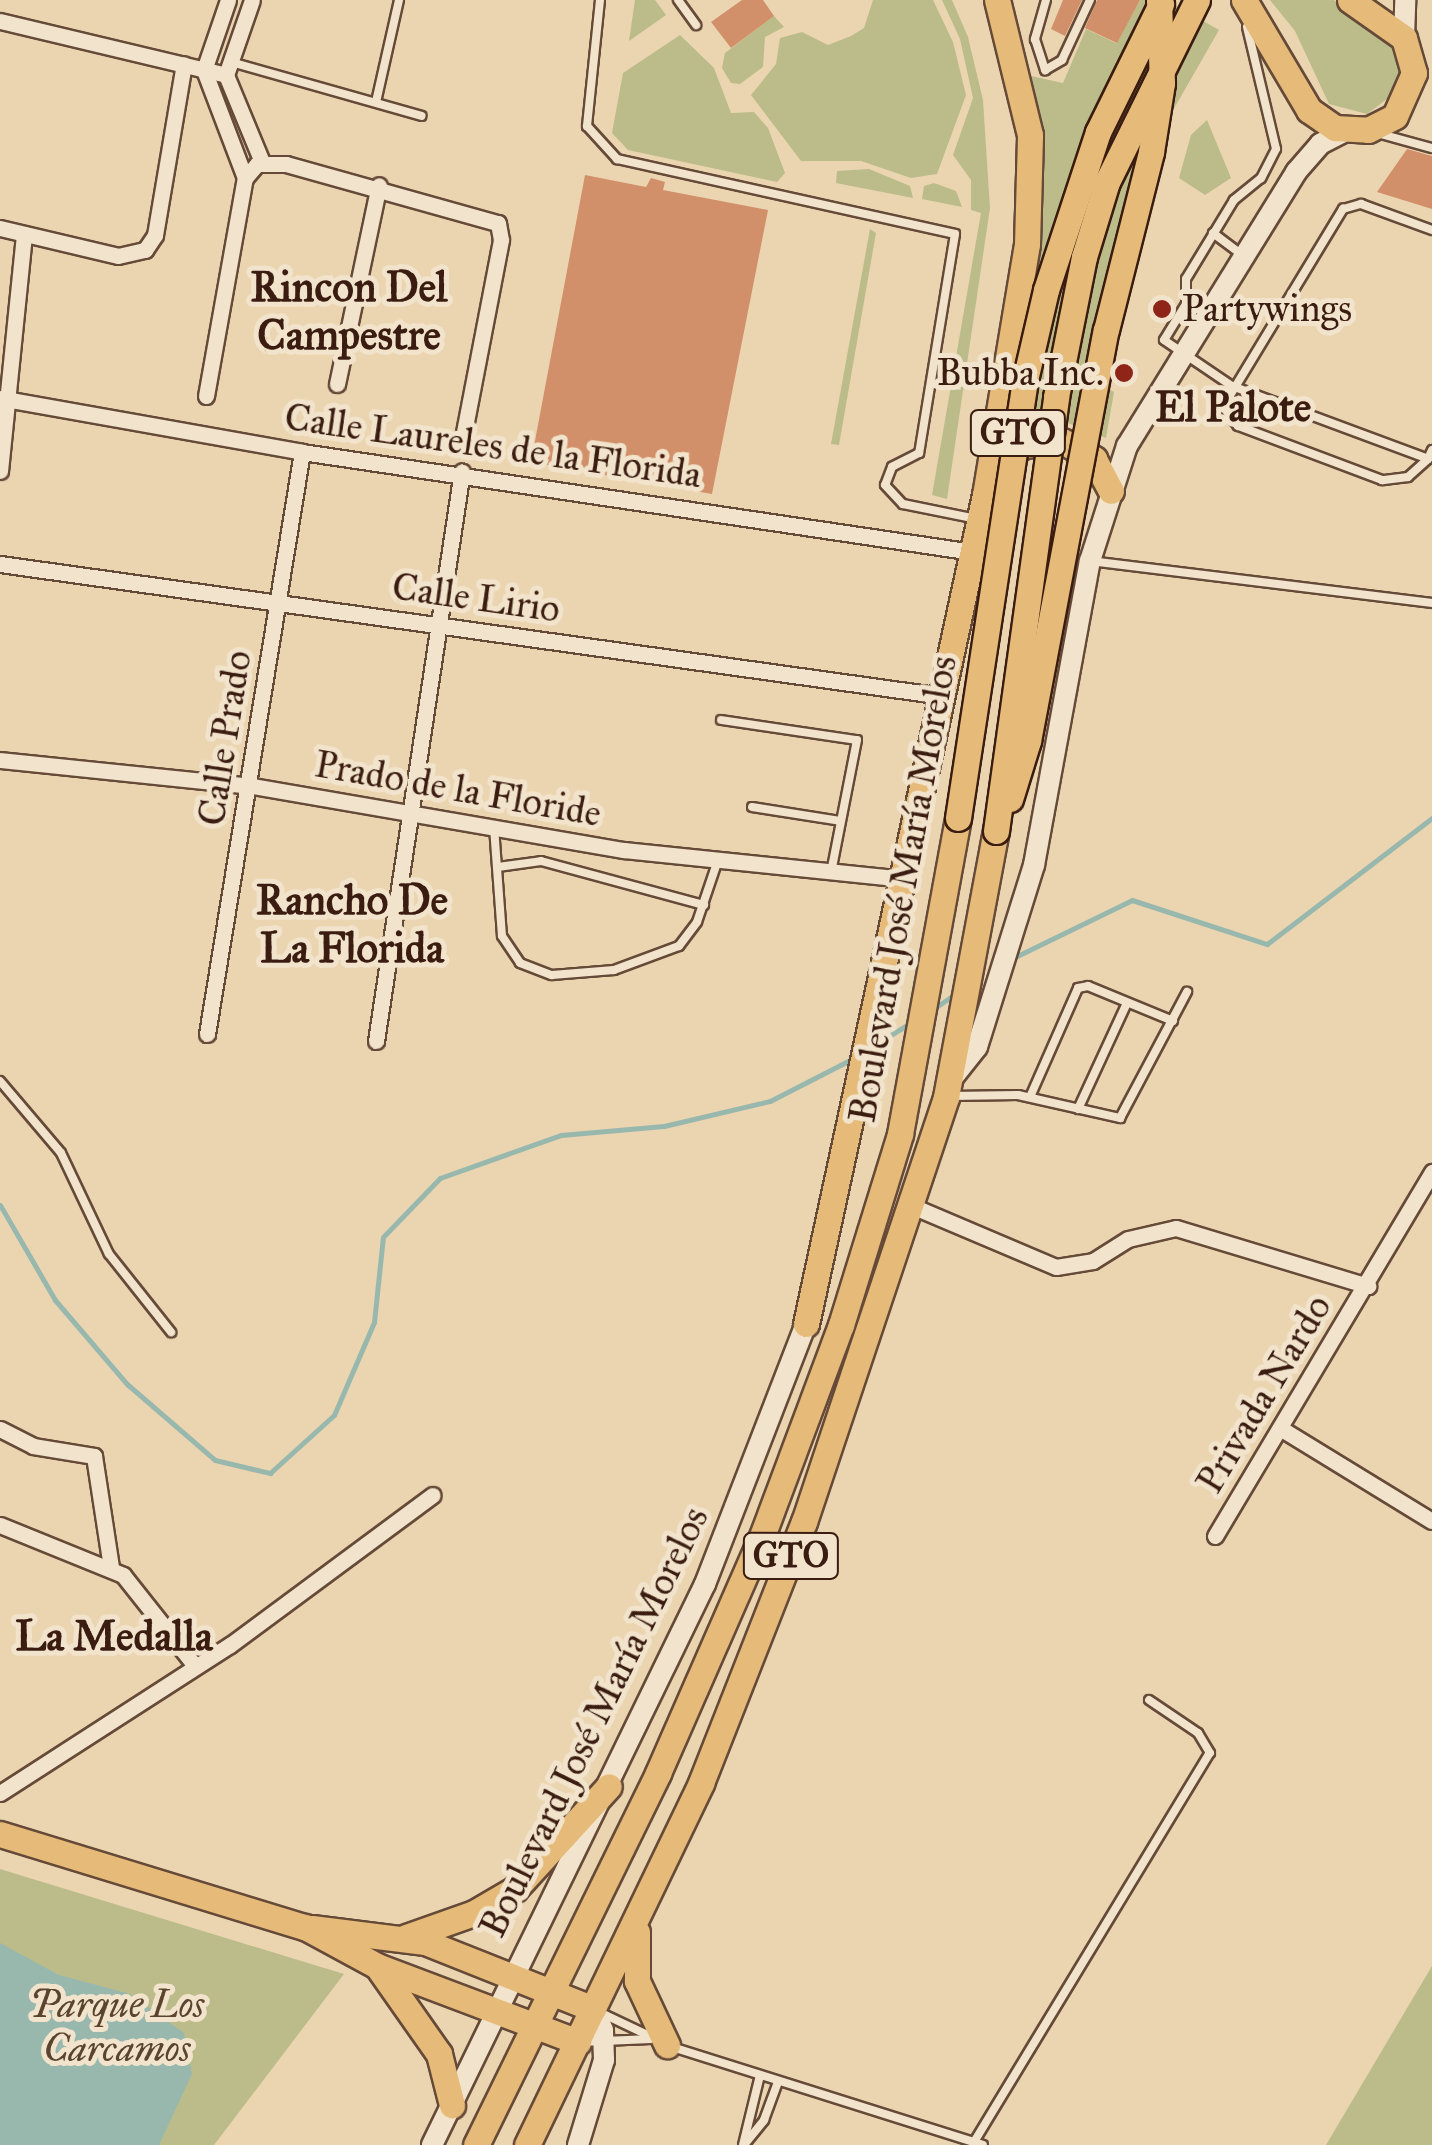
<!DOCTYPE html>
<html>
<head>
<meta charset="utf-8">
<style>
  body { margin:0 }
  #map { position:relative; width:1432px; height:2145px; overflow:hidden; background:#ebd5b1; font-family:"IM FELL Great Primer",serif }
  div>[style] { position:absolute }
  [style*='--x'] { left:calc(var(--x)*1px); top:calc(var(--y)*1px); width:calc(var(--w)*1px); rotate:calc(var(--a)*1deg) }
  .green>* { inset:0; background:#bbbc89 }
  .water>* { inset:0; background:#98b8ae }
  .stream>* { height:5px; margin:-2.5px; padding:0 2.5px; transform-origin:2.5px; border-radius:2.5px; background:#98b8ae }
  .building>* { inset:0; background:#d2906a }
  .roads { filter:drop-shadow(2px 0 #664a38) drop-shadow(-2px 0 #664a38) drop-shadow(0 2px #664a38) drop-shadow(0 -2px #664a38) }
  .service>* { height:8px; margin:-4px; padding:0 4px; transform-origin:4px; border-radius:4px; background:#f2e4cc }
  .minor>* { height:15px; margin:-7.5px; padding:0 7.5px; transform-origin:7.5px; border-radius:7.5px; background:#f2e4cc }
  .tertiary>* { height:20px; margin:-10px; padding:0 10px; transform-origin:10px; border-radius:10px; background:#f2e4cc }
  .primary>* { height:25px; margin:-12.5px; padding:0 12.5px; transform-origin:12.5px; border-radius:12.5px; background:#e6ba78 }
  .bridges { filter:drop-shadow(2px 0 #3a1c10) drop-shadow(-2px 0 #3a1c10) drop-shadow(0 2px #3a1c10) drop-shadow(0 -2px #3a1c10) }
  .primary-bridge>* { height:25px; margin:-12.5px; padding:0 12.5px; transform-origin:12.5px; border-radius:12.5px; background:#e6ba78 }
  .dots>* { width:28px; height:28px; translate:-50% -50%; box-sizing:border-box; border:5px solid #f2e4cc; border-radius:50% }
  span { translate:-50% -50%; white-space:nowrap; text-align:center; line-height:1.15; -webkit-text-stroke:10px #f2e4cc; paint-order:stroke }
  .shield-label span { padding:2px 8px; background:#f2e4cc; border:2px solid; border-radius:8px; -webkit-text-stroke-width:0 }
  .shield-label { font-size:35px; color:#3a1c10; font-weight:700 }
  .poi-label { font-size:38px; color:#3a1c10 }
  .left { translate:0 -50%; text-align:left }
  .right { translate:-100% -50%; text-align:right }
  .street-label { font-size:38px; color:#3a1c10 }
  .park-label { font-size:38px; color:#5a442e; font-style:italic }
  .quarter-label { font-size:42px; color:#3a1c10; font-weight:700 }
</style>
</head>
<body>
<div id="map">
  <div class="green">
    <div style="clip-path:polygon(635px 0,655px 0,666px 15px,629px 41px)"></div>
    <div style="clip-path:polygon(873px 0,933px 0,953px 42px,966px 95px,937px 174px,911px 178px,861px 161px,801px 161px,751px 95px,776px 64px,780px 38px,802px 32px,828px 45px,851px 36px,864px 28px)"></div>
    <div style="clip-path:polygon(942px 0,952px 0,968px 37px,983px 100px,990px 208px,947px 499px,932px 495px,981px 213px,971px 210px,971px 180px,953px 155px,973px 98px,960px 39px)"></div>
    <div style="clip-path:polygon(1140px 0,1166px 0,1219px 30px,1168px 119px,1106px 387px,1114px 392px,1106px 438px,1055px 418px,1031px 422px,1019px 333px,1040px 231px,1045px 135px,1031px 76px,1063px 83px,1086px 29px,1116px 43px)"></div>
    <div style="clip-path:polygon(1270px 0,1334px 0,1348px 9px,1393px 43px,1401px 64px,1395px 93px,1367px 114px,1329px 104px,1295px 31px)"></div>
    <div style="clip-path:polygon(774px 16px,784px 27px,765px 37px,763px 67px,740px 84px,731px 83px,722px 68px,725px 53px)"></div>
    <div style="clip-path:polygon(680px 35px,714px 68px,731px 113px,754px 112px,768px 128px,785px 173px,777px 182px,628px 150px,612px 133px,623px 73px)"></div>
    <div style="clip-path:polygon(1207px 120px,1231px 178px,1205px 195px,1179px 178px,1191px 135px)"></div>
    <div style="clip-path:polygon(869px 169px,910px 186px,913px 198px,836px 183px,837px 171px)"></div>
    <div style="clip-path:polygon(934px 183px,956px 191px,962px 207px,922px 199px,924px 186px)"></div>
    <div style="clip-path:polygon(870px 229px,876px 233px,839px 445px,831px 444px)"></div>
    <div style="clip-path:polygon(0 1869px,344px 1974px,214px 2145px,0 2145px)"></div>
    <div style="clip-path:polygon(1432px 1966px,1432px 2145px,1326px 2145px)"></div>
  </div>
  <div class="water">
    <div style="clip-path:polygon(0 1943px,59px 1975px,130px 1994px,184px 2033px,192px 2074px,159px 2145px,0 2145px)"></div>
  </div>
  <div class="stream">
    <div style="--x:1013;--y:958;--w:132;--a:-26"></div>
    <div style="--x:1132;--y:900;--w:142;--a:18.1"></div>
    <div style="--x:1267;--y:944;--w:208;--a:-37.4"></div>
    <div style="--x:933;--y:1009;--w:29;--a:-34"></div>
    <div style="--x:878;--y:1043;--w:39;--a:-32"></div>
    <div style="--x:0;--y:1205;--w:110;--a:59.9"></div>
    <div style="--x:55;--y:1300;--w:111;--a:49.4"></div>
    <div style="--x:127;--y:1384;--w:116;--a:40.8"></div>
    <div style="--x:215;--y:1460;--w:57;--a:13.3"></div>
    <div style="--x:270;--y:1473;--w:86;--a:-42.2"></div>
    <div style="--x:334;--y:1415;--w:101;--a:-66.7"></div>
    <div style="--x:374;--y:1322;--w:85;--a:-84"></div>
    <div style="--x:383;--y:1237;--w:82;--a:-46"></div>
    <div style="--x:440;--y:1178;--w:128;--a:-19.6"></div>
    <div style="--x:561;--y:1135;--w:103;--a:-5"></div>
    <div style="--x:664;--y:1126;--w:109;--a:-13.3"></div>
    <div style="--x:770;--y:1101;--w:97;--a:-27.1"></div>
  </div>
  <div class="building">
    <div style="clip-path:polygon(742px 0,763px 0,774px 16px,731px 48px,711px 22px)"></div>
    <div style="clip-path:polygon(1063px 0,1082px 0,1065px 36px,1051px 29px)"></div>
    <div style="clip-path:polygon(1097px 0,1140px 0,1117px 43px,1085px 28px)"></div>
    <div style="clip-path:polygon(1407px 149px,1432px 156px,1432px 209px,1377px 192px)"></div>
    <div style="clip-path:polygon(585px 175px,646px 187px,651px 178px,665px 182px,663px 190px,768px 210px,712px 494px,531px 462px)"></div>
  </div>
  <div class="roads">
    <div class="service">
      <div style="--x:600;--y:0;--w:127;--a:95.9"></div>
      <div style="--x:587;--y:126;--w:45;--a:47.7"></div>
      <div style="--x:617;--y:159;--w:346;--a:12.5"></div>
      <div style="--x:955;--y:234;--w:222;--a:99.3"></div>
      <div style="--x:919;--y:453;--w:30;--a:153"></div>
      <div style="--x:892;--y:467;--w:19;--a:111"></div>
      <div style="--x:885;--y:485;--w:26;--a:47"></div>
      <div style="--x:903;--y:504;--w:76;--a:11.5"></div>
      <div style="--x:678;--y:0;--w:31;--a:54"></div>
      <div style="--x:1046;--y:0;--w:41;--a:105.8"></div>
      <div style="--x:1035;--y:39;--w:33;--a:72"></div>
      <div style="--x:1045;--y:70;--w:20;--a:-30"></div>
      <div style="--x:1062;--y:60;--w:66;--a:-65"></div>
      <div style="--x:1247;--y:27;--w:125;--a:76.6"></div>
      <div style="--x:1276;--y:149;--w:33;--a:117"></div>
      <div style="--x:1261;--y:178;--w:35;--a:141"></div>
      <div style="--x:1234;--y:200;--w:92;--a:121.3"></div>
      <div style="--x:1186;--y:279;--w:25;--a:90"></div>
      <div style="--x:1186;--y:304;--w:42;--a:121.4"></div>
      <div style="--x:1164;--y:340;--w:82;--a:34.1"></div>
      <div style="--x:1232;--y:386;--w:209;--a:20.4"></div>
      <div style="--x:1428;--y:459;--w:10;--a:-66"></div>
      <div style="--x:231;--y:62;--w:198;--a:15.8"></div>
      <div style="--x:376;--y:102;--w:105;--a:-77.3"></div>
      <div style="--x:1377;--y:133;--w:57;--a:15.3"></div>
      <div style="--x:1213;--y:233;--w:36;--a:37"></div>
      <div style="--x:1428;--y:459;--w:27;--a:138"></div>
      <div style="--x:1408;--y:477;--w:26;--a:173"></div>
      <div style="--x:1382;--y:480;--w:154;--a:-159.4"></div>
      <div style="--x:1238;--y:426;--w:24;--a:-128"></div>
      <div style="--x:1223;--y:407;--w:232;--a:-58.8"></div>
      <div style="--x:1343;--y:209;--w:19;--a:-16"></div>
      <div style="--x:1361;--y:204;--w:76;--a:20.1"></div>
      <div style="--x:1090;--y:561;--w:345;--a:7"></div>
      <div style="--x:721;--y:720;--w:137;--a:8.4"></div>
      <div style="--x:857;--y:740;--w:135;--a:101.1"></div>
      <div style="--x:752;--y:807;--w:89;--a:9"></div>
      <div style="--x:494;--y:827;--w:109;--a:85.8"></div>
      <div style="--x:502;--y:936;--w:32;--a:56"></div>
      <div style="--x:520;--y:963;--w:34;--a:21"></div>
      <div style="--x:552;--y:975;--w:62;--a:-4.6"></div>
      <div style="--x:614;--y:970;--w:69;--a:-20.3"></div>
      <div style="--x:679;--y:946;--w:30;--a:-53"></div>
      <div style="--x:697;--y:922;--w:65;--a:-71.3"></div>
      <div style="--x:498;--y:867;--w:43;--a:-7.9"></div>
      <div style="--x:541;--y:861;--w:169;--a:15.1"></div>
      <div style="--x:0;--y:1081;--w:94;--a:49.7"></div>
      <div style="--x:61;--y:1153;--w:112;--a:64.6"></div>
      <div style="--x:109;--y:1254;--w:100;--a:51.5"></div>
      <div style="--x:951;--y:1096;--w:67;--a:-0.9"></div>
      <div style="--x:1018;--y:1095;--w:105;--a:12.7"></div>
      <div style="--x:1120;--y:1118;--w:143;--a:-62"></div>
      <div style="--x:1030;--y:1097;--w:119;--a:-66.2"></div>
      <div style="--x:1078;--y:988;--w:10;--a:-11"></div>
      <div style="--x:1088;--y:986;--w:92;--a:22.4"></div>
      <div style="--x:1078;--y:1109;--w:117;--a:-65.2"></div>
      <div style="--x:597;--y:2011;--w:65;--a:25.4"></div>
      <div style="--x:580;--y:2042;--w:71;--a:-2.4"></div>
      <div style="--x:669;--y:2046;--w:329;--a:17.5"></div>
      <div style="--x:974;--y:2142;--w:455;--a:-58.8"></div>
      <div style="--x:1210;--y:1753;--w:23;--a:-121"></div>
      <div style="--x:1198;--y:1733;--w:59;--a:-146"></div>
      <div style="--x:743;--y:2145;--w:72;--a:-76.3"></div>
      <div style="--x:744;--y:2145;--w:32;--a:-51"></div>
      <div style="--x:764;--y:2120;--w:40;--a:-69.8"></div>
    </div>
    <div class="minor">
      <div style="--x:228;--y:0;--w:74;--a:108.9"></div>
      <div style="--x:204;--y:70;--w:116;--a:69.2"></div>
      <div style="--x:0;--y:21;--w:232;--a:13.4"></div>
      <div style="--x:226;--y:75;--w:94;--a:67.5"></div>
      <div style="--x:226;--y:75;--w:79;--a:-70.9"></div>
      <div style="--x:0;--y:228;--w:121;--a:13.3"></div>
      <div style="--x:118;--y:256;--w:28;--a:-13"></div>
      <div style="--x:145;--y:250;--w:18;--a:-56"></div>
      <div style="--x:155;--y:235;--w:173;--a:-80.4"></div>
      <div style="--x:337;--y:384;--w:203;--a:-78.1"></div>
      <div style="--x:206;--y:396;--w:221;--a:-79.9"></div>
      <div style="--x:245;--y:178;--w:18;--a:-49"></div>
      <div style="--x:257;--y:164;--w:29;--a:0"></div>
      <div style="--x:286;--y:164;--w:220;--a:15.6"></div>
      <div style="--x:498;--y:223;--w:17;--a:80"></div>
      <div style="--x:501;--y:240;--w:202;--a:100.9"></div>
      <div style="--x:0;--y:398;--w:307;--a:10.1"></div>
      <div style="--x:302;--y:452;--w:678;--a:8.48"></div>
      <div style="--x:0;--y:471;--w:238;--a:-84.2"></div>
      <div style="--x:0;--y:564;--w:952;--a:7.97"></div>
      <div style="--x:0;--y:760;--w:253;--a:5.9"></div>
      <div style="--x:252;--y:786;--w:377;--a:9.8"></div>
      <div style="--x:624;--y:850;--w:282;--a:5.9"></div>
      <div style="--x:207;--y:1034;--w:590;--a:-80.73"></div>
      <div style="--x:376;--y:1041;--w:576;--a:-81.42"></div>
      <div style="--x:912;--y:1206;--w:156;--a:23"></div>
      <div style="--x:1056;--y:1267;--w:37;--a:-9"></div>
      <div style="--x:1093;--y:1261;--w:41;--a:-32.2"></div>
      <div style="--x:1128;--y:1239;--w:49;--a:-12.9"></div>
      <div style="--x:1176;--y:1228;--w:201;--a:16.8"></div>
      <div style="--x:1280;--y:1428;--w:178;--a:31.5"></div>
      <div style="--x:0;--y:1429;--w:37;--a:27"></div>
      <div style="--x:33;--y:1446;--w:62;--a:9.3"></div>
      <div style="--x:94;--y:1456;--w:112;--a:81.3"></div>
      <div style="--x:0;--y:1525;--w:133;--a:22.1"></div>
      <div style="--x:123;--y:1575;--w:116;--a:51.6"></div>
      <div style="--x:1215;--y:1536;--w:424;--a:-59.2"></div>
      <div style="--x:0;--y:1793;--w:274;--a:-32.8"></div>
      <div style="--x:230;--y:1645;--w:252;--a:-36.5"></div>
    </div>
    <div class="tertiary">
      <div style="--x:1404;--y:38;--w:38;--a:-88"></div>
      <div style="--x:950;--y:1081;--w:43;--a:-51.5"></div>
      <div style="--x:977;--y:1047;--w:191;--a:-72.6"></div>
      <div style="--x:1034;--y:865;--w:309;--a:-79.6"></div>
      <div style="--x:1090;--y:561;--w:121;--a:-72.2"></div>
      <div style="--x:1127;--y:446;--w:322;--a:-58.3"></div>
      <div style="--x:1296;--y:172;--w:37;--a:-49"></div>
      <div style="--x:1320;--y:144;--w:29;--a:-27"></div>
      <div style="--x:432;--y:2145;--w:624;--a:-64.05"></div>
      <div style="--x:705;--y:1584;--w:279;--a:-68.8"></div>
      <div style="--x:578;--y:2145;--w:89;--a:-73"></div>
      <div style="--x:604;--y:2060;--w:30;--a:-92"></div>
      <div style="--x:603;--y:2030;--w:23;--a:-115"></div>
    </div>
    <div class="primary">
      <div style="--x:1244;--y:0;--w:128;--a:59.4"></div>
      <div style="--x:1309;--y:110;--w:32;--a:35"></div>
      <div style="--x:1335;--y:128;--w:33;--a:3"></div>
      <div style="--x:1368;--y:130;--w:30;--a:-27"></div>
      <div style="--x:1395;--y:116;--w:47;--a:-66.2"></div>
      <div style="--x:1414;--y:73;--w:36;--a:-106"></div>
      <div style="--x:1404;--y:38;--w:66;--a:-144.9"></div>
      <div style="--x:1001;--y:460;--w:27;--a:-33"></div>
      <div style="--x:1024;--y:445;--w:38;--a:-6"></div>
      <div style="--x:1062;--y:441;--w:37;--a:29"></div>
      <div style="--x:1094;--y:459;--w:36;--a:62"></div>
      <div style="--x:806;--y:1324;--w:848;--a:-77.82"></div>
      <div style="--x:985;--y:495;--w:254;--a:-80.5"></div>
      <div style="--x:1027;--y:244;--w:109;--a:-88.4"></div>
      <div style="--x:1030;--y:135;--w:139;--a:-103.7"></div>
      <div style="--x:0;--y:1834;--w:319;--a:17"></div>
      <div style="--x:305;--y:1927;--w:82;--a:28.4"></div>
      <div style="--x:377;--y:1966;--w:215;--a:20.7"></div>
      <div style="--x:312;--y:1928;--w:114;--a:7.1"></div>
      <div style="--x:425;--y:1942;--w:181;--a:21.7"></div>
      <div style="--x:637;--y:1932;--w:49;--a:90"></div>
      <div style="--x:637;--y:1981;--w:71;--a:64.9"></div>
      <div style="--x:406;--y:1937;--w:72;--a:-19.4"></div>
      <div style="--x:474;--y:1913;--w:48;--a:-30.3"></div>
      <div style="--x:515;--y:1889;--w:139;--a:-47.6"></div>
      <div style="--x:380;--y:1970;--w:103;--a:54.9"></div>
      <div style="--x:439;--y:2054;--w:53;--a:75.7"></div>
      <div style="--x:476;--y:2145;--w:414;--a:-63.9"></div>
      <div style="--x:658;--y:1773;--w:264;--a:-66.3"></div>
      <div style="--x:764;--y:1531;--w:220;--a:-69.5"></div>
      <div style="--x:841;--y:1325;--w:200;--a:-72.8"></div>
      <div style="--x:900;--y:1134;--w:321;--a:-79.6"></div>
      <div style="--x:527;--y:2145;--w:402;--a:-64.3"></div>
      <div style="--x:701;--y:1783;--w:281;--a:-68.5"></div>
      <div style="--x:804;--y:1522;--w:448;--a:-71.5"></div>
      <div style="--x:946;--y:1097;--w:271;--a:-79.4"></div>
    </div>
  </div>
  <div class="bridges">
    <div class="primary-bridge">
      <div style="--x:1010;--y:799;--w:61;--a:-72.8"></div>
      <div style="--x:1028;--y:741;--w:418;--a:-79.3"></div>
      <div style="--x:1106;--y:330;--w:184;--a:-75.8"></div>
      <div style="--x:1151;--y:152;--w:70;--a:-80.9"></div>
      <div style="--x:1162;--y:83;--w:83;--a:-92.1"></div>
      <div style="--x:958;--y:818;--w:447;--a:-81.3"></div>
      <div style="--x:1026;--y:376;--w:88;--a:-76.9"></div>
      <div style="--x:1046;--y:290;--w:166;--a:-71.8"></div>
      <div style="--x:1098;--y:132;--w:143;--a:-63.8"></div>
      <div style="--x:996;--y:831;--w:438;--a:-82.1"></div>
      <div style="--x:1056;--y:397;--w:143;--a:-78.7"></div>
      <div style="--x:1084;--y:257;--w:78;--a:-73"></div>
      <div style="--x:1107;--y:182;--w:203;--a:-63.7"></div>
    </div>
  </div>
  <div class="dots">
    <div style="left:1162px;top:309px;background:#8f2418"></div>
    <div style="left:1124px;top:373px;background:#8f2418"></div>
  </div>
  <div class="shield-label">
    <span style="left:1018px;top:433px">GTO</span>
    <span style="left:791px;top:1556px">GTO</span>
  </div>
  <div class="poi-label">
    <span class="left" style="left:1182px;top:309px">Partywings</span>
    <span class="right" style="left:1104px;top:373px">Bubba Inc.</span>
  </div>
  <div class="street-label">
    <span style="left:493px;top:446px;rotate:8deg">Calle Laureles de la Florida</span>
    <span style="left:476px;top:598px;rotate:8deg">Calle Lirio</span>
    <span style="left:225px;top:738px;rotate:-81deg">Calle Prado</span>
    <span style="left:458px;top:789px;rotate:10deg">Prado de la Floride</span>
    <span style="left:903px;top:889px;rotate:-80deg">Boulevard José María Morelos</span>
    <span style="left:1264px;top:1394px;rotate:-59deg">Privada Nardo</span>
    <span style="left:594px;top:1722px;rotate:-64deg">Boulevard José María Morelos</span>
  </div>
  <div class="park-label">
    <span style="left:117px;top:2027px">Parque Los<br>Carcamos</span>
  </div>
  <div class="quarter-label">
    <span style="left:349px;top:311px">Rincon Del<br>Campestre</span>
    <span style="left:1233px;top:407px">El Palote</span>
    <span style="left:352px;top:924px">Rancho De<br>La Florida</span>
    <span style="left:114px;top:1636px">La Medalla</span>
  </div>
</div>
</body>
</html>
